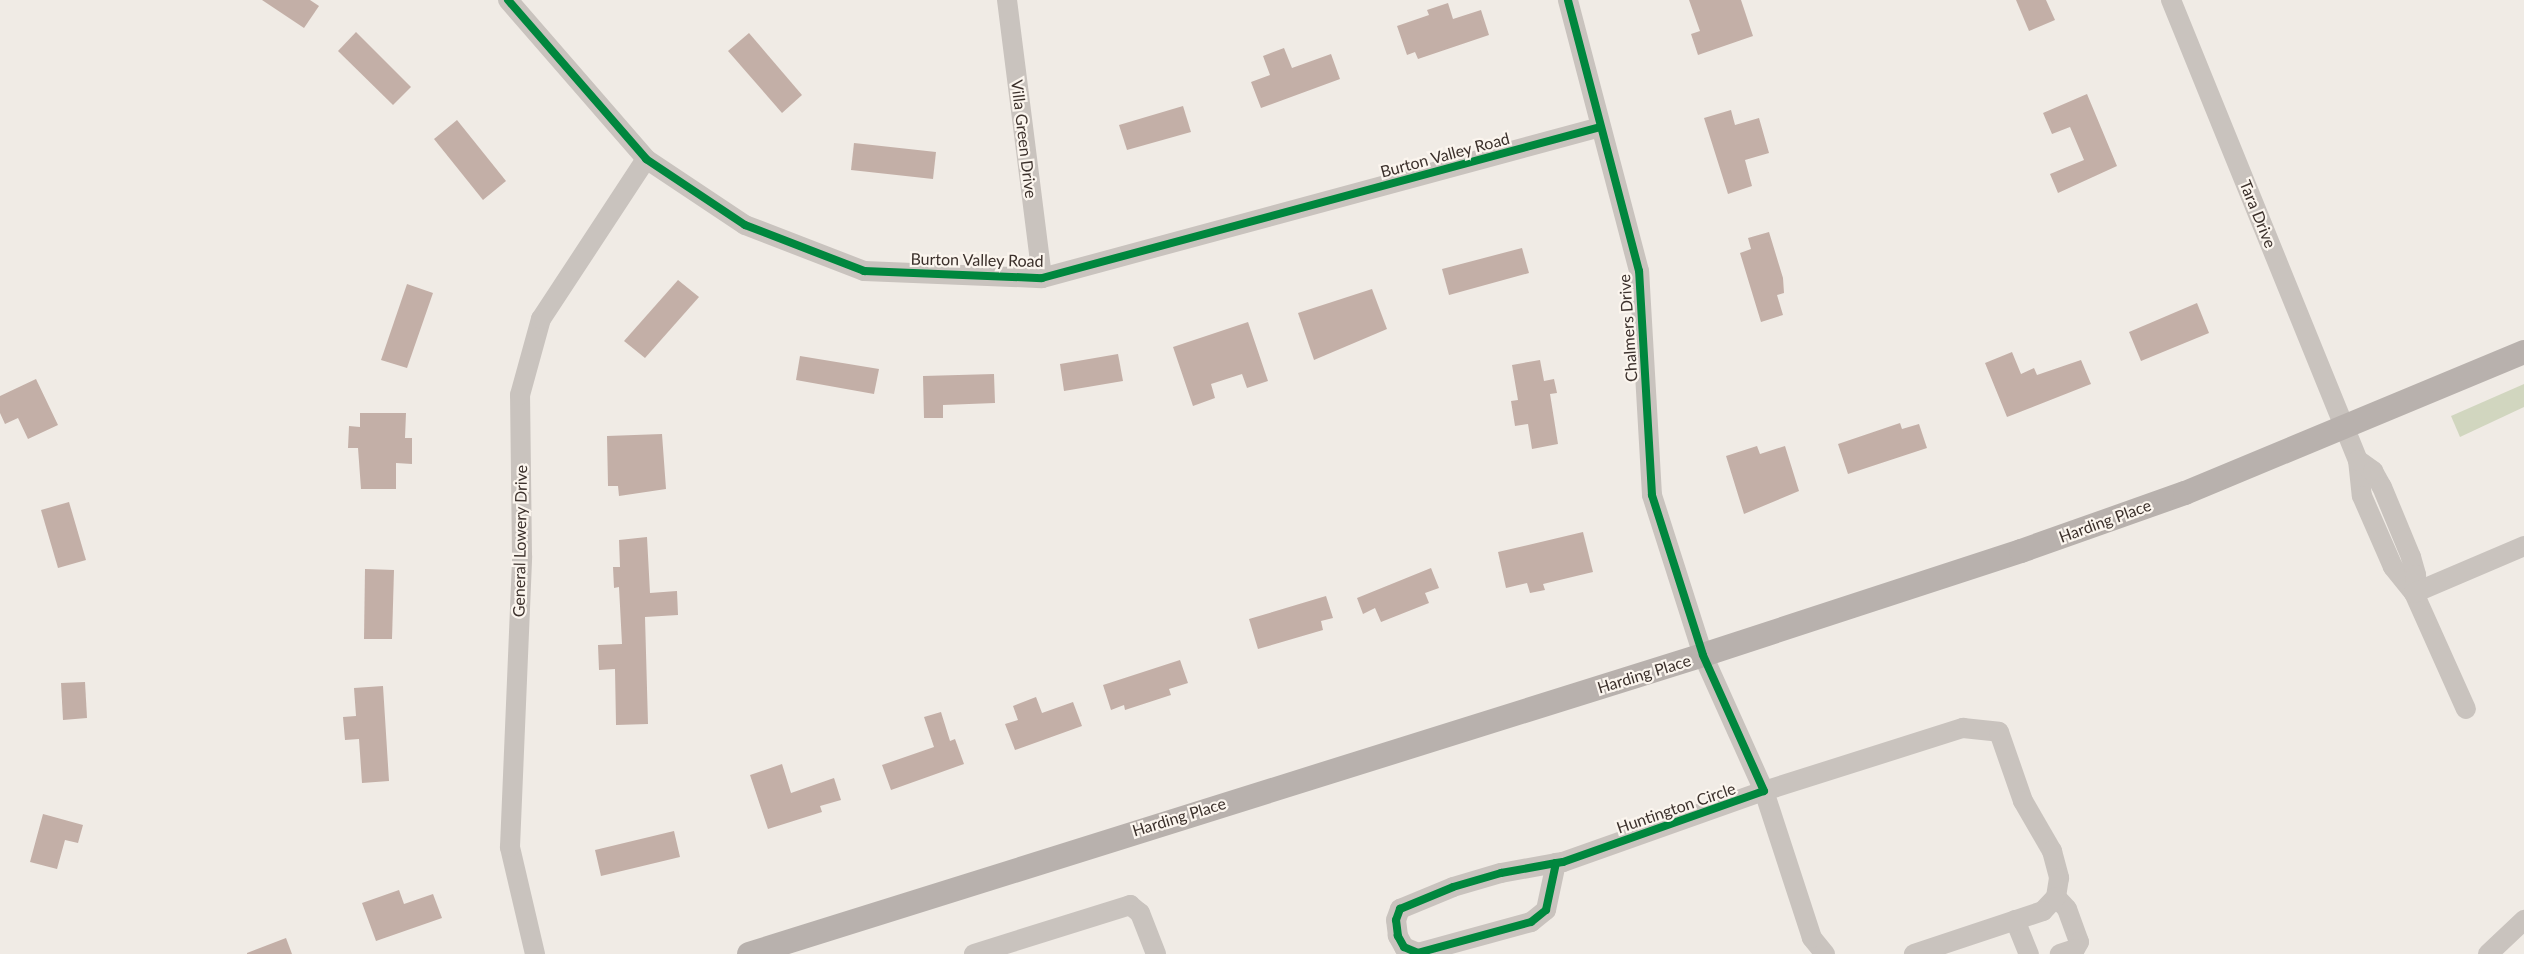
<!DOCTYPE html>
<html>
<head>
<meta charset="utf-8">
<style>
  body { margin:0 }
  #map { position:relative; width:2524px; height:954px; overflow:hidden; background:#f0ebe5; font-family:Lato,sans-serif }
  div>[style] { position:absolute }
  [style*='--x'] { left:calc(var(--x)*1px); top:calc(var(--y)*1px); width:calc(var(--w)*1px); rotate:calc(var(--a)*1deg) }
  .green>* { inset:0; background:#d1d6bf }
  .building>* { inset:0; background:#c3afa7 }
  .minor>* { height:20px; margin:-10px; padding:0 10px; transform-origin:10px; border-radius:10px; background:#c9c3be }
  .major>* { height:24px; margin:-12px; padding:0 12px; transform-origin:12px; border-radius:12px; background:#b8b1ad }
  .cycleway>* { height:8px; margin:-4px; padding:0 4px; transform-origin:4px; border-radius:4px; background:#00873e }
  span { translate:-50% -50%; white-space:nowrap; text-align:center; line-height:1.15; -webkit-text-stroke:4.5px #fbf5ee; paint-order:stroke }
  .street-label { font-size:16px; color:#3b302b }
</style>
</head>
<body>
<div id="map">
  <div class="green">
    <div style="clip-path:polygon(2524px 384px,2524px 407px,2460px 437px,2451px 416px)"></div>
  </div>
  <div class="building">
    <div style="clip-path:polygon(262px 0,310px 0,319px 6px,304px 28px)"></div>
    <div style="clip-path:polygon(1689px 0,1741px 0,1753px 36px,1698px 55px,1691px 34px,1700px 31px)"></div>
    <div style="clip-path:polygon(2016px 0,2046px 0,2055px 20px,2029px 31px)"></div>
    <div style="clip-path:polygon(1448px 3px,1453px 19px,1481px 10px,1489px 35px,1418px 59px,1415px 52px,1407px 55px,1397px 26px,1429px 15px,1427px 10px)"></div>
    <div style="clip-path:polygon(356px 32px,411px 87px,393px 105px,338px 51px)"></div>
    <div style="clip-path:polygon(749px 33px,802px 95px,782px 113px,728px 51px)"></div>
    <div style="clip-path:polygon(1284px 48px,1292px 68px,1331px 54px,1340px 79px,1261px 108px,1251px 82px,1270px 75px,1263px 56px)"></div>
    <div style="clip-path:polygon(2087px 94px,2117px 166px,2058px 193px,2050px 174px,2084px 160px,2070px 127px,2052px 134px,2043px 113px)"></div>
    <div style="clip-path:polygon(1183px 106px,1191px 132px,1127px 150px,1119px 125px)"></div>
    <div style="clip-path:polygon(1731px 110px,1735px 125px,1759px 118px,1769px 153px,1745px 160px,1752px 186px,1728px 194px,1704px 118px)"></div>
    <div style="clip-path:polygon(457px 120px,506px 181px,483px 200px,434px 139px)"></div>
    <div style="clip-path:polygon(854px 143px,936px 152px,933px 179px,851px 170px)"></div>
    <div style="clip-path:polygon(1769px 232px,1783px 278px,1784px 293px,1777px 295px,1783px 315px,1761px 322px,1740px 253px,1751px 249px,1748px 238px)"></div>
    <div style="clip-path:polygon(1522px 248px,1529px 273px,1449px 295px,1442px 269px)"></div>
    <div style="clip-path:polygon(678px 280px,699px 297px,645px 358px,624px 341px)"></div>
    <div style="clip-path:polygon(407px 284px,433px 293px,407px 368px,381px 360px)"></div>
    <div style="clip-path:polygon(1372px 289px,1387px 329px,1314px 360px,1298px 313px)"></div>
    <div style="clip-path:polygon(2197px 303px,2209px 333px,2141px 361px,2129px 332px)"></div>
    <div style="clip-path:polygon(1248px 322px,1268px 381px,1247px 388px,1242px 374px,1211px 384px,1215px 398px,1193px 406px,1173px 347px)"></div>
    <div style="clip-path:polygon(2012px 352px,2021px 374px,2034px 368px,2037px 375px,2081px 360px,2091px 384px,2007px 417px,1985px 363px)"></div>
    <div style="clip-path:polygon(1118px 354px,1123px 381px,1064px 391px,1060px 364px)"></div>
    <div style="clip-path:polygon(800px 356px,879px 369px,874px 394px,796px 380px)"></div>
    <div style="clip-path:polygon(1540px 360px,1544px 381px,1554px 379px,1557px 393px,1550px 394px,1558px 444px,1532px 449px,1528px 424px,1515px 426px,1511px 401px,1518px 400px,1512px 365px)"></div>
    <div style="clip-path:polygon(994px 374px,995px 403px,943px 405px,943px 418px,924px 418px,923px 376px)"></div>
    <div style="clip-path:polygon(36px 379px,58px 425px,28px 439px,18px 418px,5px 424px,0 413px,0 396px)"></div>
    <div style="clip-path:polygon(360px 413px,406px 413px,405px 438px,412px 438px,412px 464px,396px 463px,396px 489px,361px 489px,358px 448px,348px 448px,349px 426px,360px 427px)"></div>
    <div style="clip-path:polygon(1900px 423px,1902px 429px,1919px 424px,1927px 448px,1848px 474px,1838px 444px)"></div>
    <div style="clip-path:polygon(662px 434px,666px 489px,619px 496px,618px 486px,608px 486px,607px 436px)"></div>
    <div style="clip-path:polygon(1757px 446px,1760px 454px,1785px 446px,1799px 491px,1744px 514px,1726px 456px)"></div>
    <div style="clip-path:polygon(69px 502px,86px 560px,58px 568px,41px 510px)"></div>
    <div style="clip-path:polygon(1583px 532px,1593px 572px,1543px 584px,1545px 590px,1530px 593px,1527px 583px,1506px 588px,1498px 552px)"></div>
    <div style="clip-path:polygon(647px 537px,650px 593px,677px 591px,678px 615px,645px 617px,648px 724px,616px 725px,615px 669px,599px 670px,598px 645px,622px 644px,619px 587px,614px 588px,613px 567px,620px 567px,619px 540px)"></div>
    <div style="clip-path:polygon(1431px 568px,1439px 588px,1425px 593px,1429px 603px,1381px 622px,1375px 608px,1363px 614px,1357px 598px)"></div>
    <div style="clip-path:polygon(365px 569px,394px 570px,392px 639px,364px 639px)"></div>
    <div style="clip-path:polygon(1326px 596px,1333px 618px,1321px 621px,1323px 630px,1258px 649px,1249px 619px)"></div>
    <div style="clip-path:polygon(1180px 660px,1188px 683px,1169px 689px,1171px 695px,1125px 710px,1124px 705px,1111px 710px,1103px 685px)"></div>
    <div style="clip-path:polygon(85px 682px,87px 718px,63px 720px,61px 683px)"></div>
    <div style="clip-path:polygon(383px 686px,389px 781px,362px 783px,359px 739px,345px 740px,343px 717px,356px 716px,354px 688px)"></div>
    <div style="clip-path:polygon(1036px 697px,1042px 713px,1073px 702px,1082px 726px,1015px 750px,1005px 724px,1018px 720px,1013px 706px)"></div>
    <div style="clip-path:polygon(941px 712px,950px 741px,955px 739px,964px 764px,891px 790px,882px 765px,934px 747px,924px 717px)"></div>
    <div style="clip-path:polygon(782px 764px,791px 793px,834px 778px,841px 800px,820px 806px,822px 812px,768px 829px,750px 775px)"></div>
    <div style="clip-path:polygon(43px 814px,83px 825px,78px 843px,65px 840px,57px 869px,30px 862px)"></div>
    <div style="clip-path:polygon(674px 831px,680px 857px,601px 876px,595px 850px)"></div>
    <div style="clip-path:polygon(399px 890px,404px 904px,433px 894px,442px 918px,376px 941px,362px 903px)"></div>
    <div style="clip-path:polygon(286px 938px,292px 954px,247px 954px,247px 953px)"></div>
  </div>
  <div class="minor">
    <div style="--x:508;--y:0;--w:211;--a:49"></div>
    <div style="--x:646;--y:159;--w:119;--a:33.7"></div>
    <div style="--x:745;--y:225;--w:128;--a:21.1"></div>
    <div style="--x:864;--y:271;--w:178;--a:2.3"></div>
    <div style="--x:1042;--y:278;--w:578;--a:-15.14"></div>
    <div style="--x:1007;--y:0;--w:280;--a:82.8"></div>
    <div style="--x:2171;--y:0;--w:497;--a:67.9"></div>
    <div style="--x:2358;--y:460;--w:36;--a:84"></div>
    <div style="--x:2362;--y:496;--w:77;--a:66.4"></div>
    <div style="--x:2393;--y:567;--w:33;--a:51"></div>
    <div style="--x:2414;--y:593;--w:127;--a:65.9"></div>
    <div style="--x:2358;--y:460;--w:19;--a:36"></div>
    <div style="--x:2373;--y:471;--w:18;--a:61"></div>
    <div style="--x:2382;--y:487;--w:76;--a:67.5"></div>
    <div style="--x:2411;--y:557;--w:19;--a:74"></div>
    <div style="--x:2416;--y:575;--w:18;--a:96"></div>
    <div style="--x:2414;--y:593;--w:120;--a:-23.1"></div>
    <div style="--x:1556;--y:863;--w:48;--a:102"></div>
    <div style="--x:1546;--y:910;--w:19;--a:141"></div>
    <div style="--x:1531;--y:922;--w:117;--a:164.7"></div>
    <div style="--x:1418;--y:953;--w:15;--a:-157"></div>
    <div style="--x:1404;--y:947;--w:13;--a:-119"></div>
    <div style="--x:1398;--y:936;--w:16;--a:-97"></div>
    <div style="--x:1396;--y:920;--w:12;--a:-70"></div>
    <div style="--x:1400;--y:909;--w:57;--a:-22.5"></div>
    <div style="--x:1453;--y:887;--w:50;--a:-16.3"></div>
    <div style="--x:1501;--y:873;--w:56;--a:-10.3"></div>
    <div style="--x:1556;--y:863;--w:7;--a:-8"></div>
    <div style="--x:1563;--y:862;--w:213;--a:-19.5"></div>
    <div style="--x:1764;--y:791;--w:149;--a:-114.2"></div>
    <div style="--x:1703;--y:655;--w:168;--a:-107.7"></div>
    <div style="--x:1652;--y:495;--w:224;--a:-93.3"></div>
    <div style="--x:1639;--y:271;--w:280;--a:-104.7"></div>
    <div style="--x:2056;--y:897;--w:16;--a:47"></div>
    <div style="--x:2067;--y:909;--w:35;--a:70"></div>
    <div style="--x:2079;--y:942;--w:8;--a:120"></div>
    <div style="--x:2075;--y:949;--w:16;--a:162"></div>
    <div style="--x:2015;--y:920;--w:37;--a:68"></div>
    <div style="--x:535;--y:954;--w:110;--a:-103.2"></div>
    <div style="--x:510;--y:847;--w:291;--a:-87.6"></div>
    <div style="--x:522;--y:556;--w:161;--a:-90.7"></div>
    <div style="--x:520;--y:395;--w:79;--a:-74.6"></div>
    <div style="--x:541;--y:319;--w:191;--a:-56.7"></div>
    <div style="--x:974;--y:954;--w:164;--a:-17.4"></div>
    <div style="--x:1130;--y:905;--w:13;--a:39"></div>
    <div style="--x:1140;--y:913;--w:44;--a:68.7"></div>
    <div style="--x:1825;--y:954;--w:21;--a:-129"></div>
    <div style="--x:1812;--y:938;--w:155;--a:-108.1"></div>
    <div style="--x:1764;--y:791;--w:209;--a:-17.6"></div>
    <div style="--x:1963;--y:728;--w:36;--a:6"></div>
    <div style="--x:1999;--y:732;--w:73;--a:70.8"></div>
    <div style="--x:2023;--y:801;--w:58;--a:59.9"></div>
    <div style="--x:2052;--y:851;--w:28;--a:75"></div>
    <div style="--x:2059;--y:878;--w:19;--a:99"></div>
    <div style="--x:2056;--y:897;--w:19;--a:133"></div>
    <div style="--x:2043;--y:911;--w:136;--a:161.6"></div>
    <div style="--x:2488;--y:954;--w:50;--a:-43.4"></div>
  </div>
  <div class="major">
    <div style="--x:749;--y:954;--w:1000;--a:-17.4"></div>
    <div style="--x:1703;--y:655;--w:335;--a:-18.1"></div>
    <div style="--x:2021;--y:551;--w:174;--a:-19.5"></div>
    <div style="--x:2185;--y:493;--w:367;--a:-22.6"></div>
  </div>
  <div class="cycleway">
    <div style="--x:508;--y:0;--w:211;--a:49"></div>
    <div style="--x:646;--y:159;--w:119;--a:33.7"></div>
    <div style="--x:745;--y:225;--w:128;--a:21.1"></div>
    <div style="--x:864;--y:271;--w:178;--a:2.3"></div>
    <div style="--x:1042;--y:278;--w:578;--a:-15.14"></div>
    <div style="--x:1556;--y:863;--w:48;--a:102"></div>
    <div style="--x:1546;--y:910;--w:19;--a:141"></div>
    <div style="--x:1531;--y:922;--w:117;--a:164.7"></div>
    <div style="--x:1418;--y:953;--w:15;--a:-157"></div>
    <div style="--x:1404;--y:947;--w:13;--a:-119"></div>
    <div style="--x:1398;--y:936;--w:16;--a:-97"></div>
    <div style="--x:1396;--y:920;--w:12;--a:-70"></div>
    <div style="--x:1400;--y:909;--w:57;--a:-22.5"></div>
    <div style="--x:1453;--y:887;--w:50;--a:-16.3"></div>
    <div style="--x:1501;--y:873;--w:56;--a:-10.3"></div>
    <div style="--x:1556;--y:863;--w:7;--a:-8"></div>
    <div style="--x:1563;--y:862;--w:213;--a:-19.5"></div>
    <div style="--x:1764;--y:791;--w:149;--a:-114.2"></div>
    <div style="--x:1703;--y:655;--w:168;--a:-107.7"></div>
    <div style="--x:1652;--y:495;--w:224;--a:-93.3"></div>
    <div style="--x:1639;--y:271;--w:280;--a:-104.7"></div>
  </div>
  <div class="street-label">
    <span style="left:1024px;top:139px;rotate:83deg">Villa Green Drive</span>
    <span style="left:1445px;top:155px;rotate:-15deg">Burton Valley Road</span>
    <span style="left:2258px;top:214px;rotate:68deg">Tara Drive</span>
    <span style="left:977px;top:260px;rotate:1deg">Burton Valley Road</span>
    <span style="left:1628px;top:328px;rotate:-94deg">Chalmers Drive</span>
    <span style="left:2105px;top:521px;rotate:-20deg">Harding Place</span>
    <span style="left:520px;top:541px;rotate:-89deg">General Lowery Drive</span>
    <span style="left:1644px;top:674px;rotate:-17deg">Harding Place</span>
    <span style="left:1676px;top:808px;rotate:-19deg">Huntington Circle</span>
    <span style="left:1179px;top:817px;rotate:-17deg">Harding Place</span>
  </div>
</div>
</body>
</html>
